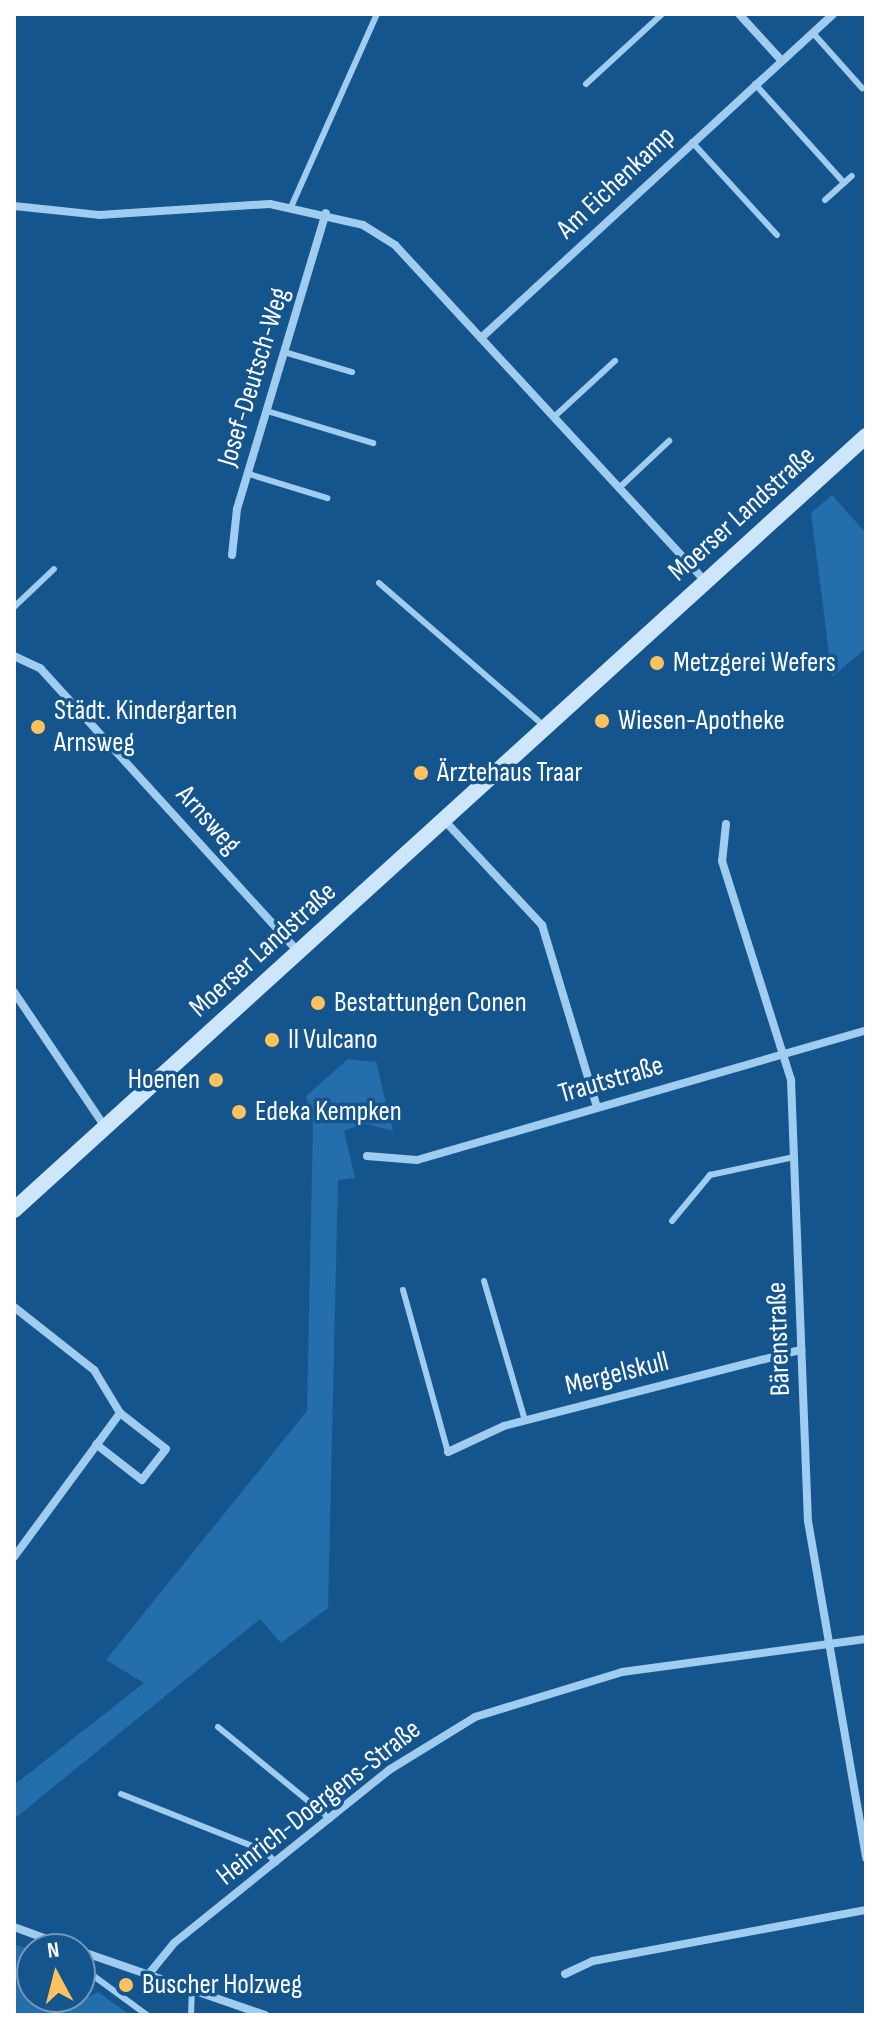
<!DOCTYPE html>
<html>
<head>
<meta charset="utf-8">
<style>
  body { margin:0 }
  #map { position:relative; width:880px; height:2029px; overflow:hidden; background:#15558e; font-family:"Sofia Sans Condensed",sans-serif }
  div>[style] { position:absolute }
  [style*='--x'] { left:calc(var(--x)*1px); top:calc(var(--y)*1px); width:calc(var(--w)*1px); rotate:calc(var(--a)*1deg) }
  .green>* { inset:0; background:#246eab }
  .service>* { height:6px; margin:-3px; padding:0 3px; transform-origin:3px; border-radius:3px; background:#a0ccf0 }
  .minor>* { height:8px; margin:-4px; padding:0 4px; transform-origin:4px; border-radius:4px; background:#a0ccf0 }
  .secondary>* { height:16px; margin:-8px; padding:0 8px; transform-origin:8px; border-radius:8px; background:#cee6fb }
  .dots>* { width:22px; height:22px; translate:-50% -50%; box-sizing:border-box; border:4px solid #15558e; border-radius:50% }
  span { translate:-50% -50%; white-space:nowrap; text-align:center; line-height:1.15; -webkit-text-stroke:7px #15558e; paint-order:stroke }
  .street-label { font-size:28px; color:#fff }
  .poi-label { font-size:28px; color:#fff }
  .left { translate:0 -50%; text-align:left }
  .right { translate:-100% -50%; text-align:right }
  .frame { position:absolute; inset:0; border:16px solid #fff; pointer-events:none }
  .north { position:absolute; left:16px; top:1933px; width:80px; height:80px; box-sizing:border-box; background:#15558e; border:2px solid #7399bb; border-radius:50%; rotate:353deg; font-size:22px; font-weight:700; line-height:32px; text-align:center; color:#fff }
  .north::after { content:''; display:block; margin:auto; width:28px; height:36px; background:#ffc25f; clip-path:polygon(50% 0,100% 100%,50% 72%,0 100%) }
</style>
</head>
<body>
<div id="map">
  <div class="green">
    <div style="clip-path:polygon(832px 495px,866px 533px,866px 648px,832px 677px,811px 513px)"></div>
    <div style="clip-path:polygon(348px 1059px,376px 1062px,393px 1131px,364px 1123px,344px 1131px,355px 1178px,338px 1180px,328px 1608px,281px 1643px,260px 1619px,14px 1819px,14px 1785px,144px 1683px,106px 1660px,307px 1411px,313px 1123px,306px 1096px)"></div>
    <div style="clip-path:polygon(14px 1944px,32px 1951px,32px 1997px,67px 1997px,75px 2005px,98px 1992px,130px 2015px,14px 2015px)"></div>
  </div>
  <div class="service">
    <div style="--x:813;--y:33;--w:74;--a:48.3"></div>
    <div style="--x:586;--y:84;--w:103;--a:-42.6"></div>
    <div style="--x:755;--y:84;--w:133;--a:48"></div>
    <div style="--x:692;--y:142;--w:126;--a:47.6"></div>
    <div style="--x:825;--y:200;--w:36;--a:-42"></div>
    <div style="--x:291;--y:207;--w:211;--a:-66"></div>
    <div style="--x:284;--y:352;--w:71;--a:16.4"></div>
    <div style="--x:267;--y:411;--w:111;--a:16.8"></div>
    <div style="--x:554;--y:417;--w:83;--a:-42.6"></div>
    <div style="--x:249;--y:474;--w:82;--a:17.1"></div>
    <div style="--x:619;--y:488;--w:69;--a:-43.2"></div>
    <div style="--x:379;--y:583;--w:217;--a:40.9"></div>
    <div style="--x:14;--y:607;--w:55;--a:-43.5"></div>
    <div style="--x:672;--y:1221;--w:60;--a:-50.4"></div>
    <div style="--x:710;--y:1175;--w:86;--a:-12.1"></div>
    <div style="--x:484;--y:1281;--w:145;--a:73.6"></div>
    <div style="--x:403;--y:1290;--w:168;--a:74.5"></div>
    <div style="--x:218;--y:1727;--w:145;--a:39.4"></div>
    <div style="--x:121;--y:1794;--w:155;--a:21.6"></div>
    <div style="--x:265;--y:1851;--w:16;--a:47"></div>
    <div style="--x:80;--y:1966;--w:83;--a:36.2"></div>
    <div style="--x:191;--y:2015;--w:25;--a:-88"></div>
  </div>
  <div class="minor">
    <div style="--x:739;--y:14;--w:62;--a:47.6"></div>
    <div style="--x:14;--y:206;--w:85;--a:6"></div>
    <div style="--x:99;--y:215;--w:171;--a:-3.7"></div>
    <div style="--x:270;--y:204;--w:95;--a:12.7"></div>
    <div style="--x:363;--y:225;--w:38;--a:32"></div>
    <div style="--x:395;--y:245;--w:457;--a:47.3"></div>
    <div style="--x:481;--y:338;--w:478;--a:-42.6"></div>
    <div style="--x:232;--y:555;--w:46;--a:-83.8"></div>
    <div style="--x:237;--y:509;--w:309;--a:-73.3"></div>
    <div style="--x:14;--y:656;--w:29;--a:25"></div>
    <div style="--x:40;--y:668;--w:384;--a:47.7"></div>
    <div style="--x:444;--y:820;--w:144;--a:47"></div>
    <div style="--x:542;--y:925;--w:190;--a:73.2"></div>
    <div style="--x:726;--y:824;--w:37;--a:96"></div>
    <div style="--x:722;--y:861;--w:230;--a:72.5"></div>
    <div style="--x:791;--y:1080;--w:441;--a:87.8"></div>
    <div style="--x:808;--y:1521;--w:342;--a:80.2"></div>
    <div style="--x:14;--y:992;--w:163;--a:56"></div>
    <div style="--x:367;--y:1156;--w:50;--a:4.6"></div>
    <div style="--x:417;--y:1160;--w:467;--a:-16.1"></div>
    <div style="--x:14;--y:1307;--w:102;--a:38.2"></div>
    <div style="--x:94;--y:1370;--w:50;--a:58.8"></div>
    <div style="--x:120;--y:1413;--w:58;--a:38"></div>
    <div style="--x:166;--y:1449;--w:39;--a:128"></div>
    <div style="--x:142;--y:1480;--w:58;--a:-142"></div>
    <div style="--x:448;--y:1452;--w:62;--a:-24.9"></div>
    <div style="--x:504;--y:1426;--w:307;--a:-14.4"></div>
    <div style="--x:14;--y:1557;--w:179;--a:-53.6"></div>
    <div style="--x:14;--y:1927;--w:64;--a:20.1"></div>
    <div style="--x:80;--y:1951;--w:196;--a:19.1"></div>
    <div style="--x:565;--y:1974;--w:31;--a:-25"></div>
    <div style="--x:593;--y:1961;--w:278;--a:-10.6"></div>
    <div style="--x:148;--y:1975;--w:41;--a:-50.9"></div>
    <div style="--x:174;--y:1943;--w:276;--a:-38.8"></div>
    <div style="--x:389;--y:1770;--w:101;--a:-31.6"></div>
    <div style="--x:475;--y:1717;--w:154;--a:-17"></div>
    <div style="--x:622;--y:1672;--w:246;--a:-7.7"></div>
  </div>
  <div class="secondary">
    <div style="--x:14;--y:1210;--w:1151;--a:-42.25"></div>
  </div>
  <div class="dots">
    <div style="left:657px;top:663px;background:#ffc25f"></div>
    <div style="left:602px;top:721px;background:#ffc25f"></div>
    <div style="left:38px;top:727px;background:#ffc25f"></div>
    <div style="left:421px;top:773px;background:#ffc25f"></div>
    <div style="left:318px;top:1003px;background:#ffc25f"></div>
    <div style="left:272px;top:1040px;background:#ffc25f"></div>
    <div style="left:216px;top:1080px;background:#ffc25f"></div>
    <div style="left:239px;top:1112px;background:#ffc25f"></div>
    <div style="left:126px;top:1985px;background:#ffc25f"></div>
  </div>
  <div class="street-label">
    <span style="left:616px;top:183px;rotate:-43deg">Am Eichenkamp</span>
    <span style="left:254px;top:377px;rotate:-73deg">Josef-Deutsch-Weg</span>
    <span style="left:742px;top:514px;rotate:-42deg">Moerser Landstraße</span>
    <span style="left:208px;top:820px;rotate:48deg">Arnsweg</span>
    <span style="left:263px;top:950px;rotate:-42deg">Moerser Landstraße</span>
    <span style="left:611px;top:1080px;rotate:-16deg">Trautstraße</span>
    <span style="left:779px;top:1339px;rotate:-92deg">Bärenstraße</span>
    <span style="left:617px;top:1374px;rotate:-14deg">Mergelskull</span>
    <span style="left:319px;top:1803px;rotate:-38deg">Heinrich-Doergens-Straße</span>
  </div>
  <div class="poi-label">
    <span class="left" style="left:673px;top:663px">Metzgerei Wefers</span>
    <span class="left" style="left:54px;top:727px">Städt. Kindergarten<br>Arnsweg</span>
    <span class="left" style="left:618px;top:721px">Wiesen-Apotheke</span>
    <span class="left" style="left:437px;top:773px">Ärztehaus Traar</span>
    <span class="left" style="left:334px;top:1003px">Bestattungen Conen</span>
    <span class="left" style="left:288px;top:1040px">Il Vulcano</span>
    <span class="right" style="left:200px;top:1080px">Hoenen</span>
    <span class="left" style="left:255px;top:1112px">Edeka Kempken</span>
    <span class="left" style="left:142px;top:1985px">Buscher Holzweg</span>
  </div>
  <div class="frame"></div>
  <div class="north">N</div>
</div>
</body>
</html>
